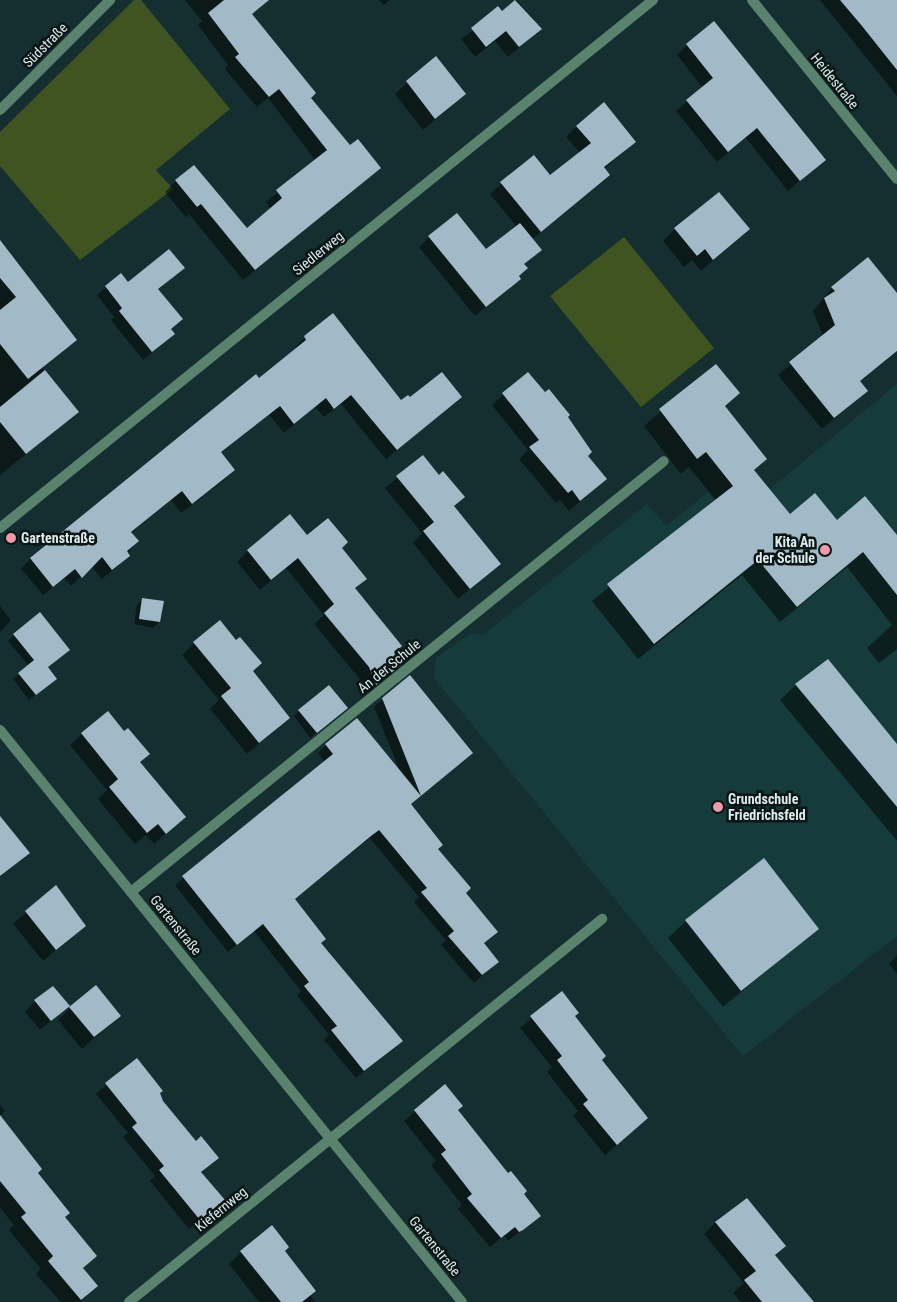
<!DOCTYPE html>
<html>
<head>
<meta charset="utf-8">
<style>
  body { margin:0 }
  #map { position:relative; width:897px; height:1302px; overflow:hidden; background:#152f30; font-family:"Roboto Condensed",sans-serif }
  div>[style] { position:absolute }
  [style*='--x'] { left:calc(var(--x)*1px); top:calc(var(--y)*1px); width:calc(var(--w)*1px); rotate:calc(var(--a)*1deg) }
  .built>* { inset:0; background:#153b3b }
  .green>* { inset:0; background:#405421 }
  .shadow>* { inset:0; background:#0007 }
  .building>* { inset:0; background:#a2bac7 }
  .minor>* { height:10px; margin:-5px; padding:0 5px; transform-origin:5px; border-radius:5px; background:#5a836e }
  .dots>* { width:14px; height:14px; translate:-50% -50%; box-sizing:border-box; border:2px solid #0a1515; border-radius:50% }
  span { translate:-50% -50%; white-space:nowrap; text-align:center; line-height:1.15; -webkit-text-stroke:5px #0a1515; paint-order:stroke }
  .street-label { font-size:14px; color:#dcebeb }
  .poi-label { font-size:14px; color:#dcebeb; font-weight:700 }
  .left { translate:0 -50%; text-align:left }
  .right { translate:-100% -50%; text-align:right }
</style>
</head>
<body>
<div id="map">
  <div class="built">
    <div style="clip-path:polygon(897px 384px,897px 936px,743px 1056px,434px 678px,436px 658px,471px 633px,483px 635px,647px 504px,666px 526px,708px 492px,731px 521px)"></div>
  </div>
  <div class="green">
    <div style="clip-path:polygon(134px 0,141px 0,230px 109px,156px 170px,173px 189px,80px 260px,0 166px,0 132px)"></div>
    <div style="clip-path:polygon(624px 237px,714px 348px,641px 407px,550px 296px)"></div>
  </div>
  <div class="shadow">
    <div style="clip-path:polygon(185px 0,248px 0,251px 14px,310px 98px,350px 147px,379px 168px,243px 280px,189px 214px,186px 217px,165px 192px,176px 181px,247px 230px,271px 209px,266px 202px,316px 161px,268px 98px,257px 107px,225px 69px,228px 65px,198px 25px,202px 21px)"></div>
    <div style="clip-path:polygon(379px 0,390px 0,384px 5px)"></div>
    <div style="clip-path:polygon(517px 0,540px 29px,508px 57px,495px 41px,475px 57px,461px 39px)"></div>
    <div style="clip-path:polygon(820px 0,893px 0,897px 6px,897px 96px)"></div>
    <div style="clip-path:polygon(687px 45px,824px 160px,788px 191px,746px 138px,717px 162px,676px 111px,703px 88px,677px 55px)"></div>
    <div style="clip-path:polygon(436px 57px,465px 94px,423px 130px,395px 94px)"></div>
    <div style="clip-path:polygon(577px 126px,635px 142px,604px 169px,609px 175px,598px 185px,532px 239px,540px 250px,523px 265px,519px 279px,475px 316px,419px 247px,429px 237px,486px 251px,517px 227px,490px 194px,533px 157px,550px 177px,580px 153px,566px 137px)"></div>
    <div style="clip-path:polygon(675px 229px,748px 229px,701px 271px,692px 260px,684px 267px,663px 241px)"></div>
    <div style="clip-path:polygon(0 243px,75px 339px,42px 368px,78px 412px,0 475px)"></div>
    <div style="clip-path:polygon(183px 268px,157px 290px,182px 319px,170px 330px,173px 334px,143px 360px,111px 320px,114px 317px,97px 295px,121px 275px,128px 284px)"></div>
    <div style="clip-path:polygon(832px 288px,897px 305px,897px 352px,859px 382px,866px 391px,822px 429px,778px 375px,823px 336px,813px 311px)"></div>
    <div style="clip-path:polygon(305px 337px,401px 402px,460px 397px,386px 459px,341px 404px,324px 417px,315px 407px,284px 433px,269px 414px,220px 453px,234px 470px,224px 480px,181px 513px,171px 500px,131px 533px,137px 541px,119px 565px,102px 579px,91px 566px,71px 586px,64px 578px,43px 595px,21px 569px,30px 559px,256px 376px,259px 380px,297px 349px,295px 347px)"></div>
    <div style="clip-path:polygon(715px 365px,738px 393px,724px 407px,766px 459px,753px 471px,790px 516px,837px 521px,897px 550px,897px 649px,879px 663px,867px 648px,892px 625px,847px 567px,780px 622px,742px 575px,638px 659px,592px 601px,716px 500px,689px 467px,681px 474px,644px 426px)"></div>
    <div style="clip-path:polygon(528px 374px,566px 417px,586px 456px,606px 479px,569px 511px,560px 500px,556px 503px,519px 459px,528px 450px,492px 405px)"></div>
    <div style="clip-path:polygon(423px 457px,439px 477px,463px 497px,454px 507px,499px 563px,458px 599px,413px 543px,422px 533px,385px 488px)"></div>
    <div style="clip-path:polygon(307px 537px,341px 548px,365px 579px,355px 589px,400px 664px,365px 694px,359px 678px,314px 624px,324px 615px,286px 568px,260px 590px,237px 562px,248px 551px)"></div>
    <div style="clip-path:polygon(143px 599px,159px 622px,153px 628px,134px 624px,137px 605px)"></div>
    <div style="clip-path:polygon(0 606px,11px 620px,0 632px)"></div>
    <div style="clip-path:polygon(40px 614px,49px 684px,29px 700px,13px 679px,29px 666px,8px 641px)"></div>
    <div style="clip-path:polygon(194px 643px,252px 672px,288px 718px,247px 754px,210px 709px,219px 700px,182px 655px)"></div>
    <div style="clip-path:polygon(796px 685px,897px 746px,897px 841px,780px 700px)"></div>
    <div style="clip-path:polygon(383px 699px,472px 753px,410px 805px,464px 893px,496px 932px,483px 944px,497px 962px,474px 983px,441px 945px,446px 940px,414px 902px,419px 897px,370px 838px,294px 899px,320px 943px,401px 1041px,356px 1078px,324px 1040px,329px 1035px,297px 995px,301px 991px,254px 931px,228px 952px,175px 885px,325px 762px,318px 753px,326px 745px,400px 771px,374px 707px)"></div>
    <div style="clip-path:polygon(299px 711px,341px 713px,310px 738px,294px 716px)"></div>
    <div style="clip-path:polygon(82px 734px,139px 762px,184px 817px,154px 844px,146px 835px,135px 844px,98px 799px,107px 790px,70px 745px)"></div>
    <div style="clip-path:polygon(0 826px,28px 853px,0 877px)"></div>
    <div style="clip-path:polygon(55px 887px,84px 926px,43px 961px,13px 924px)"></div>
    <div style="clip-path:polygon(686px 921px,818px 928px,723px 1007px,668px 938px)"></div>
    <div style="clip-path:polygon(897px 956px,897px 974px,889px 964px)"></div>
    <div style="clip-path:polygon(562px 993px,635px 1129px,605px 1155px,573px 1116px,578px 1111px,547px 1072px,552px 1067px,520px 1028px)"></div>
    <div style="clip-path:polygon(35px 1001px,68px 1006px,40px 1030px,25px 1012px)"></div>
    <div style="clip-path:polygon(70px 1008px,119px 1016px,82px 1049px,58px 1020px)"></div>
    <div style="clip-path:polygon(136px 1059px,162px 1102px,195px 1143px,217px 1158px,201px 1173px,223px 1200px,189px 1229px,150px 1181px,155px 1176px,123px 1137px,128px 1133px,96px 1094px)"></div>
    <div style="clip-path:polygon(445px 1086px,456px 1111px,540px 1215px,508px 1241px,504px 1236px,490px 1247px,458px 1209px,462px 1205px,431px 1165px,436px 1161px,404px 1121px)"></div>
    <div style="clip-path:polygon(0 1105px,5px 1111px,0 1116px)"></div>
    <div style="clip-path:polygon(0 1117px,63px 1218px,95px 1256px,83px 1269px,96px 1286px,80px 1302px,61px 1302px,36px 1274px,41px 1269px,9px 1230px,14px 1225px,0 1208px)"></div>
    <div style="clip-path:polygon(716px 1222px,784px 1246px,774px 1257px,812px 1302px,741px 1302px,733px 1293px,744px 1283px,704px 1234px)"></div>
    <div style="clip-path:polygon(283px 1251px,310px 1295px,315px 1302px,259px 1302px,229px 1264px,241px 1252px)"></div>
  </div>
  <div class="building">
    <div style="clip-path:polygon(224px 0,269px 0,252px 14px,316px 93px,311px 98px,350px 145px,358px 139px,381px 168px,255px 270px,201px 204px,197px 207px,175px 180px,194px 165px,247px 228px,282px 198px,276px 190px,327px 150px,279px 89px,269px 97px,235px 57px,239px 54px,208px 13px)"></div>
    <div style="clip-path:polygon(515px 0,542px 29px,519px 47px,506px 31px,486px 47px,471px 28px,498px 6px,502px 11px)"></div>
    <div style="clip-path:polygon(840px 0,897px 0,897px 70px,862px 26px)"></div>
    <div style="clip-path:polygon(714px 21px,826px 160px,800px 181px,757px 128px,728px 152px,686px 100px,713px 78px,686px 44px)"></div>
    <div style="clip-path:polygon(436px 56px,466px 94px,435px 119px,406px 81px)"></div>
    <div style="clip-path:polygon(604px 102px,636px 142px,604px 167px,610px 175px,541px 232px,500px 182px,534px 155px,550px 175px,591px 143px,576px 126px)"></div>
    <div style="clip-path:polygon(719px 192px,750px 229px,713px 260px,705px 249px,697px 256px,674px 228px)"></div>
    <div style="clip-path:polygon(457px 213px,486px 249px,520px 223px,542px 250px,524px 264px,528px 268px,519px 276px,521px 279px,486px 307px,428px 236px)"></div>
    <div style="clip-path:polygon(0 240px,77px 340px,28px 379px,0 344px,0 310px,16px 297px,0 278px)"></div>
    <div style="clip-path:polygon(169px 249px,185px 268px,158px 289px,183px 319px,171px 329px,175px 334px,152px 352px,119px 311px,122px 308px,105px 286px,121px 273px,128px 282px)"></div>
    <div style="clip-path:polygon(868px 257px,897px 293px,897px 351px,860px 381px,868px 391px,834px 418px,789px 362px,835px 325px,824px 298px,835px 291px,831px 287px)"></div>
    <div style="clip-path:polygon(333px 313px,401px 400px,408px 395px,410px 397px,442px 372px,462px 397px,397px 450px,351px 395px,334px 409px,326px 398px,294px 424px,280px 406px,221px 452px,235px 470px,192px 504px,182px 491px,131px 532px,139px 541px,127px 551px,130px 556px,112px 570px,102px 557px,82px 578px,75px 569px,53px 587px,30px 558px,256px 374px,259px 378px,306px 340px,304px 336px)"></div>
    <div style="clip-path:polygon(716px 364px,740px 393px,725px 406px,767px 459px,754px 470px,790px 514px,815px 493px,837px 520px,865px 496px,897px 535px,897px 595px,863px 552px,797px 607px,758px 560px,654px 644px,607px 584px,733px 486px,706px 452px,697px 459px,659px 409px)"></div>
    <div style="clip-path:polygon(45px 370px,79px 412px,26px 454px,0 422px,0 407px)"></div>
    <div style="clip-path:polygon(528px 372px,545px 392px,549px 389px,570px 415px,568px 417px,592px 452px,588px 456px,607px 479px,580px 501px,572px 490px,568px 493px,529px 447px,539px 440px,502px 393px)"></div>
    <div style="clip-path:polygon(423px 455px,439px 475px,443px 471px,465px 497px,454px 506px,501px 564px,470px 589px,423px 531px,434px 522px,396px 476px)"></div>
    <div style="clip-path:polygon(290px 514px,307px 535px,328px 518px,348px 542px,342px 548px,367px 579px,355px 588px,402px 646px,394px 653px,402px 664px,376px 685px,369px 667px,324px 613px,334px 604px,298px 558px,271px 580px,247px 550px)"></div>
    <div style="clip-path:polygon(142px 598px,164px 601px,160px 622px,139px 619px)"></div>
    <div style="clip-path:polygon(40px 612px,70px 650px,48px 667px,57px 679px,36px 695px,18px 673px,34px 660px,13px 634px)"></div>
    <div style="clip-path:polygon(220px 620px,236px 640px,240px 637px,262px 663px,253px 671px,290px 718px,259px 743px,221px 696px,231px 688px,193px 642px)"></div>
    <div style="clip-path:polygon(828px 659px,897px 744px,897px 807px,795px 684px)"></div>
    <div style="clip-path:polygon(410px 675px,473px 753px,411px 804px,443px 845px,438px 849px,471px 888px,466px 893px,498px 932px,484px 943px,499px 962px,482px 975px,448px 936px,454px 931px,421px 892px,427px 888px,379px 830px,371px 836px,295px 899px,326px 939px,321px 943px,403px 1041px,364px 1071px,331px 1030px,337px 1026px,304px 986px,309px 982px,263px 924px,237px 945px,182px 876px,333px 754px,325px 744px,357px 718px,421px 796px,382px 698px)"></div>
    <div style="clip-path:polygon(329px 685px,348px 708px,317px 733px,298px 710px)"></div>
    <div style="clip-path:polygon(108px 711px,124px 731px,128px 728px,150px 754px,140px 762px,186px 817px,166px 834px,158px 824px,147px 833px,109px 787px,118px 779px,81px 733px)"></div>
    <div style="clip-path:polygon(0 816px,30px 853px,0 876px)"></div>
    <div style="clip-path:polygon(764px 858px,819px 929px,741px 991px,685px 920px)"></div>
    <div style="clip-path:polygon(56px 885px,86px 926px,56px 950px,25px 911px)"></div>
    <div style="clip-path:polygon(96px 985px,121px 1016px,94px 1037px,69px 1007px)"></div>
    <div style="clip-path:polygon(53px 986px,70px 1006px,51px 1021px,34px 1000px)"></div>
    <div style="clip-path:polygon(562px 991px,579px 1013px,575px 1016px,606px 1056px,602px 1060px,648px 1118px,617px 1145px,583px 1104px,588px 1100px,557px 1060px,562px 1056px,530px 1016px)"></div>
    <div style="clip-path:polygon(137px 1058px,163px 1091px,160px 1093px,163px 1101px,196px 1141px,201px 1136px,219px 1158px,201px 1172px,225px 1200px,200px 1220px,159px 1170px,164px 1166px,132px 1127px,137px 1123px,105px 1083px)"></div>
    <div style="clip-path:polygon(445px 1084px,463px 1106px,458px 1110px,504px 1168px,508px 1173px,511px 1171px,527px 1191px,524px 1194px,541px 1216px,523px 1230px,519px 1232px,515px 1227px,501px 1238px,467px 1198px,472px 1194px,441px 1154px,446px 1150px,414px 1110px)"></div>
    <div style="clip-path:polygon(0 1115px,42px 1169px,38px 1173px,70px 1213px,65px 1217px,97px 1256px,83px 1268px,98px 1286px,81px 1300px,48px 1261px,53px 1256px,21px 1217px,26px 1213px,0 1181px)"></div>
    <div style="clip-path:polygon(747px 1198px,786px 1246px,775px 1255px,814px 1302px,762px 1302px,744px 1280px,756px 1271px,715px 1222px)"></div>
    <div style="clip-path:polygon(272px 1225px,289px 1247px,285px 1251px,316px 1291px,302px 1302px,281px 1302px,240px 1251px)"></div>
  </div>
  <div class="minor">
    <div style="--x:752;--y:0;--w:230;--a:51"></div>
    <div style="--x:0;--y:110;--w:156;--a:-45"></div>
    <div style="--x:0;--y:528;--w:840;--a:-38.96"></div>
    <div style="--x:0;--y:730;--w:735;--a:51.07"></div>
    <div style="--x:131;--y:892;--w:685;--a:-38.96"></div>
    <div style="--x:129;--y:1302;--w:609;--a:-39"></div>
  </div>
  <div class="dots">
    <div style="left:11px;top:538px;background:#f39aa9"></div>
    <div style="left:825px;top:550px;background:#f39aa9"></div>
    <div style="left:718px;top:807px;background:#f39aa9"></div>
  </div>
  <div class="street-label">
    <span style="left:45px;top:45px;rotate:-45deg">Südstraße</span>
    <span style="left:835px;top:81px;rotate:51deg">Heidestraße</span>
    <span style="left:318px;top:253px;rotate:-39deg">Siedlerweg</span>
    <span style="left:389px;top:666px;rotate:-39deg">An der Schule</span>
    <span style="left:176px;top:925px;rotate:51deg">Gartenstraße</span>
    <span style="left:221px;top:1209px;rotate:-39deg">Kiefernweg</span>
    <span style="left:435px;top:1246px;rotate:51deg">Gartenstraße</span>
  </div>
  <div class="poi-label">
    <span class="left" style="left:21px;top:538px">Gartenstraße</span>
    <span class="right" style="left:815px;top:550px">Kita An<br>der Schule</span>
    <span class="left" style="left:728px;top:807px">Grundschule<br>Friedrichsfeld</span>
  </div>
</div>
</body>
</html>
